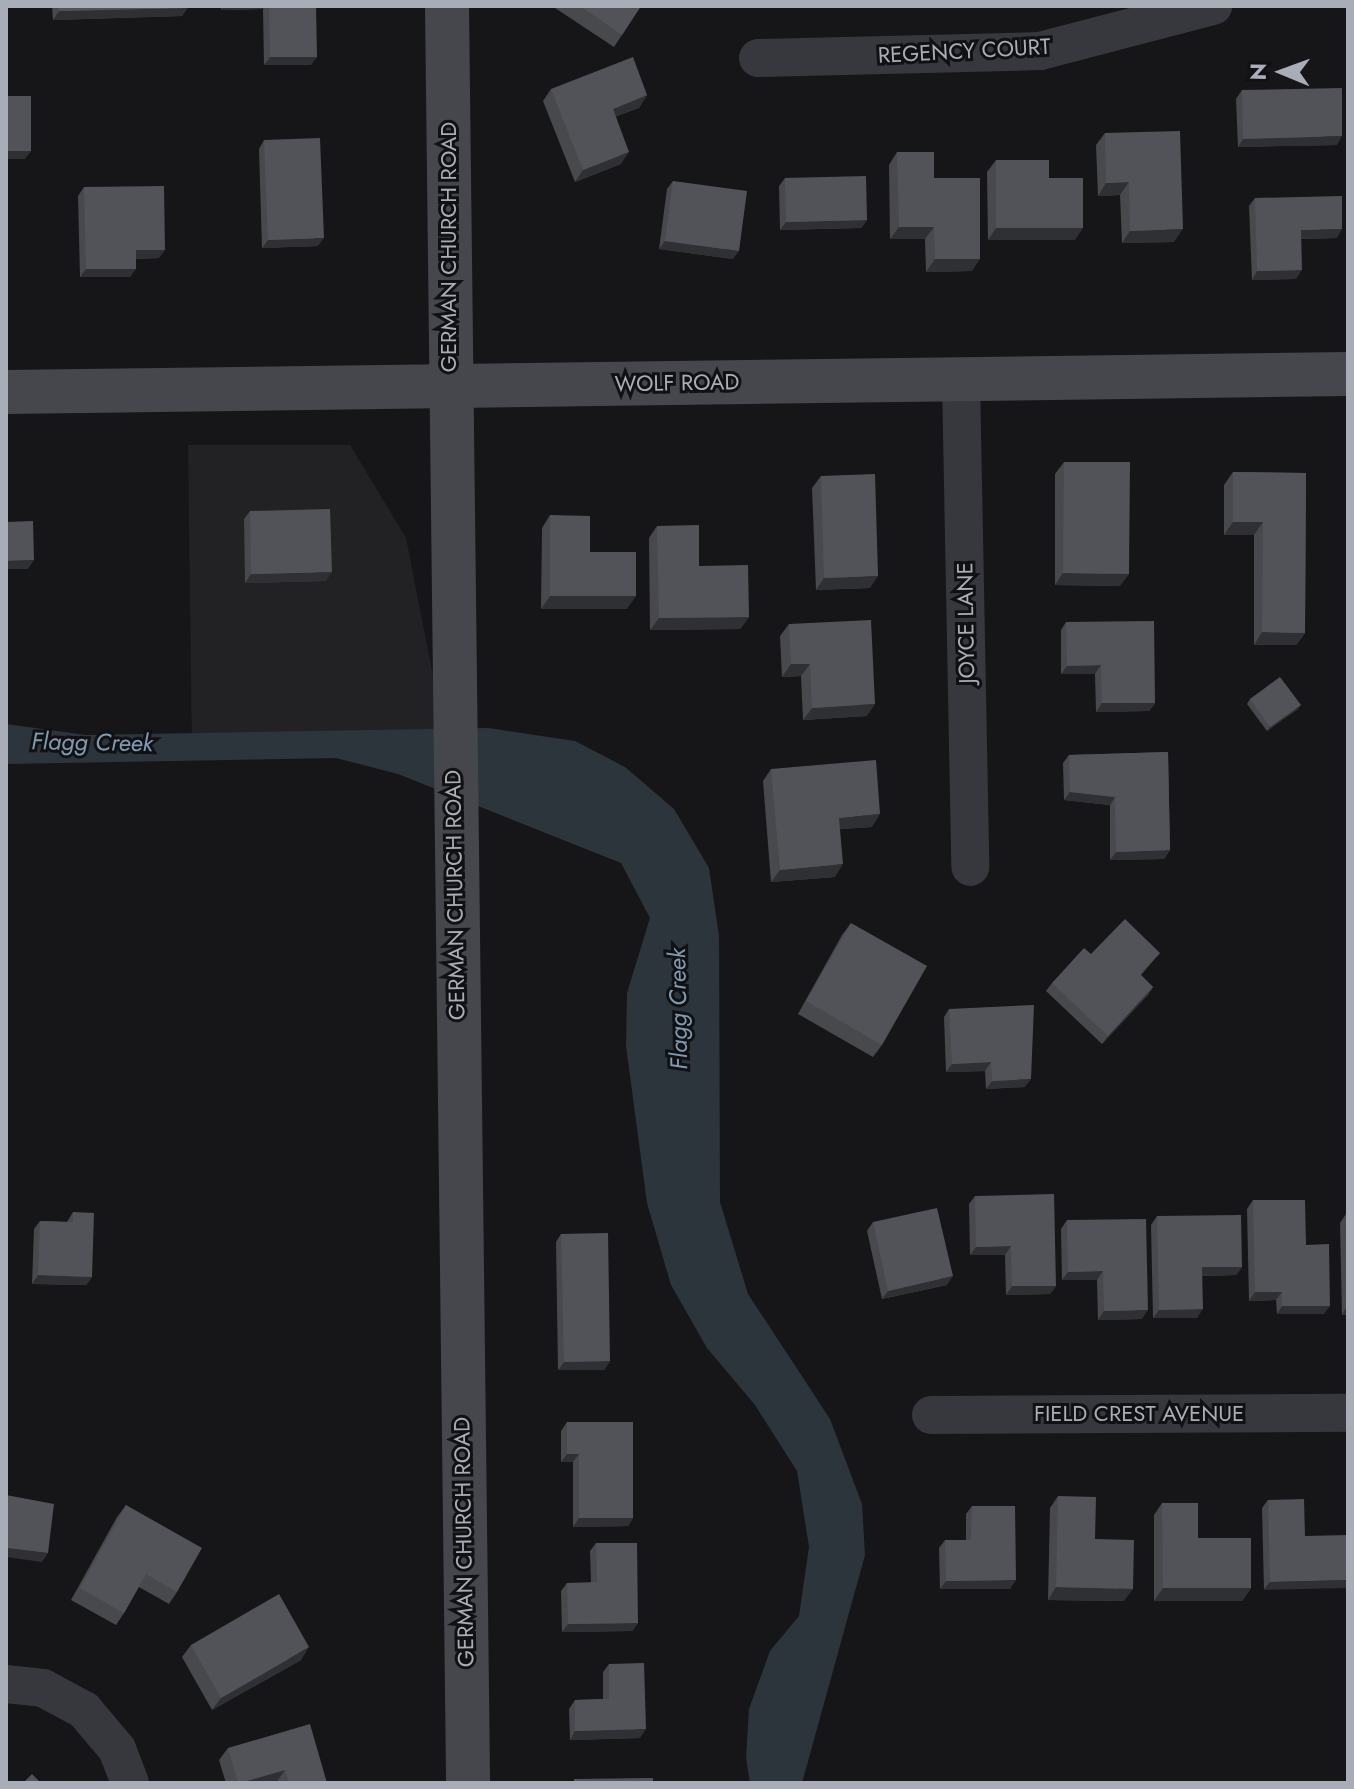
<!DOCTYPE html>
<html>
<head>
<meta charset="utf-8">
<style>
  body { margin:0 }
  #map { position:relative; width:1354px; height:1789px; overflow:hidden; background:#161618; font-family:Jost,sans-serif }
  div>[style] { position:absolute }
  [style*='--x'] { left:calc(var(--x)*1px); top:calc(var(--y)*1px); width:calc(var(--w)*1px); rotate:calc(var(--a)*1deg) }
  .built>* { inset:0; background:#222225 }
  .water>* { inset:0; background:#2c353c }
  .street>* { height:38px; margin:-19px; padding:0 19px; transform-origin:19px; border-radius:19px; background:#37383d }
  .secondary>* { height:44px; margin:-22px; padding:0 22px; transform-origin:22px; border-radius:22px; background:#45474d }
  .wall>* { inset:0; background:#47494d }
  .shaded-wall>* { inset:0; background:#2f3033 }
  .building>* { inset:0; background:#525359 }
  span { translate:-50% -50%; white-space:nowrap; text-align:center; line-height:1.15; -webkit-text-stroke:6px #111113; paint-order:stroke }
  .street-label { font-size:22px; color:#a8adb8 }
  .water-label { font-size:24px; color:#7f9bb3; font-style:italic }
  .frame { position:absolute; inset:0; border:8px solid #a8adb8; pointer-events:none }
  .north { position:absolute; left:1242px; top:32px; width:80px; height:80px; -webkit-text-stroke:6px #111113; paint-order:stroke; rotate:271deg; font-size:22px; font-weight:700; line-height:32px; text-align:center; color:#a8adb8 }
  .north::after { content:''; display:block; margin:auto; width:28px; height:36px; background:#a8adb8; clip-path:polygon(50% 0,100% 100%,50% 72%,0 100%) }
</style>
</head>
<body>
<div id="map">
  <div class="built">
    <div style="clip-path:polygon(188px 445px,350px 445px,406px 538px,446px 742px,192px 749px)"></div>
  </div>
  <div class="water">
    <div style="clip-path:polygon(6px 724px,86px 735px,488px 728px,575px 741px,625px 767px,674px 809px,709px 868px,719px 936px,720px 1202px,748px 1294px,830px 1419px,862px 1504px,865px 1555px,802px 1783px,750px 1783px,746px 1758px,749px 1709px,770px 1651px,799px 1616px,809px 1547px,797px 1471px,755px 1405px,707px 1348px,671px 1285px,647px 1203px,626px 1046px,627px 993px,650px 918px,621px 863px,398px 774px,336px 758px,6px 764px)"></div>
  </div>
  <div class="street">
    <div style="--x:758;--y:58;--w:282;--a:-1.4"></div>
    <div style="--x:1040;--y:51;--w:179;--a:-14.6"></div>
    <div style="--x:961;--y:380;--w:487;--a:88.9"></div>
    <div style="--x:931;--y:1415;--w:417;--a:-0.3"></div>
    <div style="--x:6;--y:1684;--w:37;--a:6"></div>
    <div style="--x:43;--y:1688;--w:47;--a:28.2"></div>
    <div style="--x:84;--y:1710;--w:51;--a:49.8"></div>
    <div style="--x:117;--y:1749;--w:36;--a:69"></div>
  </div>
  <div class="secondary">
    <div style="--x:447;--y:6;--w:1777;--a:89.32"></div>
    <div style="--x:6;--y:392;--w:1342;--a:-0.77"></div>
  </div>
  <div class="wall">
    <div style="clip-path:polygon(52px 6px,188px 6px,182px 16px,53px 20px)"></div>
    <div style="clip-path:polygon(221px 6px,316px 6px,311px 65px,264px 65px,263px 9px,221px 10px)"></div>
    <div style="clip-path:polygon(552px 6px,641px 6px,614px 47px)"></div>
    <div style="clip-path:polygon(551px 89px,647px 95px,639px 108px,616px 116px,621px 164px,575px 182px,543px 101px)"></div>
    <div style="clip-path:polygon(1242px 90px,1337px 145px,1238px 147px,1236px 99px)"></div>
    <div style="clip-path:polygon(1105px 133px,1174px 242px,1122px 243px,1120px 195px,1098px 196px,1096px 145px)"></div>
    <div style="clip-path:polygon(264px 140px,318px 246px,262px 248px,259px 149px)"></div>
    <div style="clip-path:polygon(897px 152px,934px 178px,972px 271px,926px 272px,925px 239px,890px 239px,889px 165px)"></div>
    <div style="clip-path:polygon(996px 160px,1075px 240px,988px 240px,987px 172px)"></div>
    <div style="clip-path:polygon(785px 178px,867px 220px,861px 228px,780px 230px,779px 186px)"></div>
    <div style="clip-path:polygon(673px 181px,733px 259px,659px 249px,667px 189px)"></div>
    <div style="clip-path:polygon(84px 187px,159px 258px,136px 259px,130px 277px,80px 277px,78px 196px)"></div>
    <div style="clip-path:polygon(1255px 198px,1337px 238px,1301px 239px,1296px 279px,1252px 280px,1249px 206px)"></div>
    <div style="clip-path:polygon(1064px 462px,1120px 586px,1055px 585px,1055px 474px)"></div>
    <div style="clip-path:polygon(1233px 472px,1306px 473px,1305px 633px,1296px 645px,1254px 645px,1254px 535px,1224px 535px,1224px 485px)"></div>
    <div style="clip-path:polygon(821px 476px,870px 588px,816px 590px,812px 488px)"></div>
    <div style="clip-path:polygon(250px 511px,326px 581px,245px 583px,244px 519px)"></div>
    <div style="clip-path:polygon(550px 515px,590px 552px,627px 609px,541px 609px,542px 528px)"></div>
    <div style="clip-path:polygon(657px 526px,749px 617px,740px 629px,650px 630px,649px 538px)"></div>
    <div style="clip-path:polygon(1066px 622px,1155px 703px,1149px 711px,1096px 712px,1095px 674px,1061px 674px,1061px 630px)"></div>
    <div style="clip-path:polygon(789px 624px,867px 716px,803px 720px,801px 676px,782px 677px,780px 636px)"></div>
    <div style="clip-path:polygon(1250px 699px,1298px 709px,1267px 731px,1247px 704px)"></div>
    <div style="clip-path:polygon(1168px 752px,1170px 850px,1164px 859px,1110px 860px,1110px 805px,1064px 800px,1063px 763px,1069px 755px)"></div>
    <div style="clip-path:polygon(771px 769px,872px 827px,840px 829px,835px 877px,771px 882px,763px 781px)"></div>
    <div style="clip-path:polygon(851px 923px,882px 1045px,873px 1057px,798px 1014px,842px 935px)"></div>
    <div style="clip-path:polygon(1160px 953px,1141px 975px,1153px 987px,1148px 995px,1102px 1044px,1046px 991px,1052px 983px,1091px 954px)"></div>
    <div style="clip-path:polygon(949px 1009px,1025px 1087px,986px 1089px,985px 1071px,946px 1072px,944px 1017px)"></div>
    <div style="clip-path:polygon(975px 1196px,1056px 1286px,1050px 1294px,1006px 1295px,1005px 1255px,970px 1255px,969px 1204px)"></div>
    <div style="clip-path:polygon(1253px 1200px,1306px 1245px,1324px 1314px,1277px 1314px,1276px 1300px,1249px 1301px,1247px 1209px)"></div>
    <div style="clip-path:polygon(73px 1212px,92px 1277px,86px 1285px,32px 1284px,34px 1229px,40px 1221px,67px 1222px)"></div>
    <div style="clip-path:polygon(1346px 1214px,1348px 1315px,1342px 1315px,1340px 1223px)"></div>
    <div style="clip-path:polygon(1157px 1216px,1242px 1267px,1236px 1275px,1202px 1276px,1197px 1318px,1153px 1318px,1151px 1225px)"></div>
    <div style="clip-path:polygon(1067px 1220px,1142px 1319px,1098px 1320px,1097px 1280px,1062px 1280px,1061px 1229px)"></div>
    <div style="clip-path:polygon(873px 1222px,947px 1285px,882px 1299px,867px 1231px)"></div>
    <div style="clip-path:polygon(561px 1234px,610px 1361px,604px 1370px,558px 1370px,556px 1242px)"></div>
    <div style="clip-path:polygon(567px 1422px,633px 1518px,628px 1526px,573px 1527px,573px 1462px,561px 1462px,561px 1431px)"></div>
    <div style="clip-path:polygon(1058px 1496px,1095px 1539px,1124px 1601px,1048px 1600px,1050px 1508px)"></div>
    <div style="clip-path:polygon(1268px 1500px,1305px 1536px,1264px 1590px,1262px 1508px)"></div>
    <div style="clip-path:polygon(1162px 1503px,1251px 1588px,1242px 1601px,1154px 1601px,1154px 1515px)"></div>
    <div style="clip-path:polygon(126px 1505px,177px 1592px,169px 1604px,139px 1587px,124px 1613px,116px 1625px,71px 1600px,117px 1517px)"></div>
    <div style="clip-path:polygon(972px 1506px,1010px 1589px,940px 1589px,939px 1548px,945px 1540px,966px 1540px,966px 1514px)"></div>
    <div style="clip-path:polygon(596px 1543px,638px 1623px,632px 1631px,562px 1632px,561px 1591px,567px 1583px,591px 1583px,590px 1551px)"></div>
    <div style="clip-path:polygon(191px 1645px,301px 1660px,212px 1710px,182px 1657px)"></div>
    <div style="clip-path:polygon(609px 1664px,640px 1738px,570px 1740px,569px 1709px,575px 1700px,603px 1699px,603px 1672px)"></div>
    <div style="clip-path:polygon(228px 1748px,327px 1783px,226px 1783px,219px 1760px)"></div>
  </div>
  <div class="shaded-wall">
    <div style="clip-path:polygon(224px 6px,266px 6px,263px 9px,221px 10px)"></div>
    <div style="clip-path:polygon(188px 8px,182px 16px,53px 20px,59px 11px)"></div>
    <div style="clip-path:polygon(270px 57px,317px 57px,311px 65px,264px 65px)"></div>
    <div style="clip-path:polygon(647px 95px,639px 108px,604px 121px,613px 109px)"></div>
    <div style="clip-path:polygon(1342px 136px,1337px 145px,1238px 147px,1243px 139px)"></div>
    <div style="clip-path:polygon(6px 151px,31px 151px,25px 159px,6px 159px)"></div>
    <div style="clip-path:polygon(629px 152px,621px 164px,575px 182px,583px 170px)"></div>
    <div style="clip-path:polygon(1129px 182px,1120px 195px,1098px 196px,1106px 183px)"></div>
    <div style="clip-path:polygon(867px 220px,861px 228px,780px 230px,786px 222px)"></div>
    <div style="clip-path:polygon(899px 227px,934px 227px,925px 239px,890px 239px)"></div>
    <div style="clip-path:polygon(996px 228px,1083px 228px,1075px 240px,988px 240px)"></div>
    <div style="clip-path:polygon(1183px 229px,1174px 242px,1122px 243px,1130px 231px)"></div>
    <div style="clip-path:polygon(1342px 229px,1337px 238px,1295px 239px,1301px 230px)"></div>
    <div style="clip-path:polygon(324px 238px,318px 246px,262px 248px,268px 240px)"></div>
    <div style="clip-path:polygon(665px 241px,739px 251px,733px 259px,659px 249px)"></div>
    <div style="clip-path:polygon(136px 250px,165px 250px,159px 258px,130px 259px)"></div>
    <div style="clip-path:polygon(935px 259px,980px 259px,972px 271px,926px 272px)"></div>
    <div style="clip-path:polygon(86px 269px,136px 269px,130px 277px,80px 277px)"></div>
    <div style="clip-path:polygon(1302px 270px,1296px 279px,1252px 280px,1257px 271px)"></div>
    <div style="clip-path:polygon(1233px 522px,1263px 522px,1254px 535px,1224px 535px)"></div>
    <div style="clip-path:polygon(34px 560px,28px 569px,6px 569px,6px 561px)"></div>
    <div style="clip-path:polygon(332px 572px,326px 581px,245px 583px,251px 574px)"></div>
    <div style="clip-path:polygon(1063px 573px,1129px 574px,1120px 586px,1055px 585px)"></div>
    <div style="clip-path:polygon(878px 576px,870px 588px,816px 590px,824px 578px)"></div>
    <div style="clip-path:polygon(550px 596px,636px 596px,627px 609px,541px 609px)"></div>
    <div style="clip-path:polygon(749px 617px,740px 629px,650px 630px,659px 618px)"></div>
    <div style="clip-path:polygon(1262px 632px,1305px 633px,1296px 645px,1254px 645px)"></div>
    <div style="clip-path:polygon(791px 664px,810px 664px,801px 676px,782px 677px)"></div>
    <div style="clip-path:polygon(1101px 665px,1095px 674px,1061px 674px,1067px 666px)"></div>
    <div style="clip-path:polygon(1102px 703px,1155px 703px,1149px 711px,1096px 712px)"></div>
    <div style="clip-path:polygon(875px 704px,867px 716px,803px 720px,812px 708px)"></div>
    <div style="clip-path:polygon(1301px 705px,1298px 709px,1267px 731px,1270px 727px)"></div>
    <div style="clip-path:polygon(1070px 792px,1115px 797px,1110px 805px,1064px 800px)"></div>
    <div style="clip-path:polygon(880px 814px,872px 827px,830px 830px,839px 818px)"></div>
    <div style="clip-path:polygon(1170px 850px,1164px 859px,1110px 860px,1116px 852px)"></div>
    <div style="clip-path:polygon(843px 864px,835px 877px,771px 882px,780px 870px)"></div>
    <div style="clip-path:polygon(1153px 987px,1148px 995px,1102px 1044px,1108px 1036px)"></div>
    <div style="clip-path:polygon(991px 1062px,985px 1071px,946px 1072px,952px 1064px)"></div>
    <div style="clip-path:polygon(1031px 1079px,1025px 1087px,986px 1089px,992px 1081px)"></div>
    <div style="clip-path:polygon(1011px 1246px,1005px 1255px,970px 1255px,976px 1247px)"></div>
    <div style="clip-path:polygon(1202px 1267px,1242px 1267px,1236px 1275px,1196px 1276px)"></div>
    <div style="clip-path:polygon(1103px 1271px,1097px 1280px,1062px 1280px,1068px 1272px)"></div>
    <div style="clip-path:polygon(38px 1275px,92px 1277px,86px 1285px,32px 1284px)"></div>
    <div style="clip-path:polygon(953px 1276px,947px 1285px,882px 1299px,888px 1291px)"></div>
    <div style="clip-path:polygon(1012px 1286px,1056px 1286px,1050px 1294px,1006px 1295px)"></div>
    <div style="clip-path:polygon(1255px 1292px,1282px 1292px,1276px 1300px,1249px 1301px)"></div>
    <div style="clip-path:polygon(1282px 1306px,1330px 1306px,1324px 1314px,1277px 1314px)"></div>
    <div style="clip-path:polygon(1347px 1306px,1348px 1315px,1342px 1315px)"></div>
    <div style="clip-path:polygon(1203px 1309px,1197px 1318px,1153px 1318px,1159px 1310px)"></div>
    <div style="clip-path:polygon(1148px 1310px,1142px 1319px,1098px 1320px,1104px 1311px)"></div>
    <div style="clip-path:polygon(610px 1361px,604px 1370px,558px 1370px,564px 1362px)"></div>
    <div style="clip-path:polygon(567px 1454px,579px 1454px,573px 1462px,561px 1462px)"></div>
    <div style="clip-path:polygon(579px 1518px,633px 1518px,628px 1526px,573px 1527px)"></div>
    <div style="clip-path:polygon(6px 1548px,48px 1553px,42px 1562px,6px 1557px)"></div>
    <div style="clip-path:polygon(1016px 1580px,1010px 1589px,940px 1589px,946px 1581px)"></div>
    <div style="clip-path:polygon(1348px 1580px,1348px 1588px,1264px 1590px,1270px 1582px)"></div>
    <div style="clip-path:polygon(1056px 1587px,1133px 1589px,1124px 1601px,1048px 1600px)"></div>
    <div style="clip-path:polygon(1163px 1588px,1251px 1588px,1242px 1601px,1154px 1601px)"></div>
    <div style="clip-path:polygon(638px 1623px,632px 1631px,562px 1632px,568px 1624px)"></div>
    <div style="clip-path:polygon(309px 1647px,301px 1660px,212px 1710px,221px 1698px)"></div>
    <div style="clip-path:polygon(646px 1729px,640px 1738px,570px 1740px,575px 1731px)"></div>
    <div style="clip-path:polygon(285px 1770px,276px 1783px,241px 1783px)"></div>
  </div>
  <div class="building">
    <div style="clip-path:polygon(58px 6px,188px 6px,188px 8px,59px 11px)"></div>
    <div style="clip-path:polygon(269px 6px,316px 6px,317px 57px,270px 57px)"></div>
    <div style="clip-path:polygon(580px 6px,641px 6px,622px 35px)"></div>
    <div style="clip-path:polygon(633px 57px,647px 95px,613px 109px,629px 152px,583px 170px,551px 89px)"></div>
    <div style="clip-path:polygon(1342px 88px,1342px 136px,1243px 139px,1242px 90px)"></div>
    <div style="clip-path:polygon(6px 96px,31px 96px,31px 151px,6px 151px)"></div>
    <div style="clip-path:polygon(1180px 131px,1183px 229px,1130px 231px,1129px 182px,1106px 183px,1105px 133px)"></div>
    <div style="clip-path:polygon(320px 138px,324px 238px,268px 240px,264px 140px)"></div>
    <div style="clip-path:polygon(897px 152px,934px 152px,934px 178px,980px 178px,980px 259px,935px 259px,934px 227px,899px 227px)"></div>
    <div style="clip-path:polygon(996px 160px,1049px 160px,1049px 178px,1083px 178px,1083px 228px,996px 228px)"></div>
    <div style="clip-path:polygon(866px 176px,867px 220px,786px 222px,785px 178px)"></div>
    <div style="clip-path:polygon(673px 181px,747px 191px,739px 251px,665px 241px)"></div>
    <div style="clip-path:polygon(164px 186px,165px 250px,136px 250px,136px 269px,86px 269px,84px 187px)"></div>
    <div style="clip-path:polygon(1342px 196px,1342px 229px,1301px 230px,1302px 270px,1257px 271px,1255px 198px)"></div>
    <div style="clip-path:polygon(1064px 462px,1130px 462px,1129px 574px,1063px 573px)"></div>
    <div style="clip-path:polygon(1233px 472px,1306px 473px,1305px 633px,1262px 632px,1263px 522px,1233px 522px)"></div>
    <div style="clip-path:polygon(875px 474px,878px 576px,824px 578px,821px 476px)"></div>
    <div style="clip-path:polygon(330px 509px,332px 572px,251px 574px,250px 511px)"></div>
    <div style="clip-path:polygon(550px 515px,590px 516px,590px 552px,636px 552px,636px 596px,550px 596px)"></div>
    <div style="clip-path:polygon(33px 521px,34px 560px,6px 561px,6px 522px)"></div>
    <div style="clip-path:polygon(699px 525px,699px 566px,748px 565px,749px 617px,659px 618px,657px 526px)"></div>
    <div style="clip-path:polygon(871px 620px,875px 704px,812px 708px,810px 664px,791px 664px,789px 624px)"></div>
    <div style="clip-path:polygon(1154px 621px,1155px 703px,1102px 703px,1101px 665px,1067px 666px,1066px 622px)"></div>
    <div style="clip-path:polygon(1280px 677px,1301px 705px,1270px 727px,1250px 699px)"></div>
    <div style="clip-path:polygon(1168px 752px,1170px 850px,1116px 852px,1115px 797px,1070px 792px,1069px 755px)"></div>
    <div style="clip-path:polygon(876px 760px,880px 814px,839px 818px,843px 864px,780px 870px,771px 769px)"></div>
    <div style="clip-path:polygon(1125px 919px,1160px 953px,1140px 974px,1153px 987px,1108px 1036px,1052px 983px,1084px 948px,1091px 954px)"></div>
    <div style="clip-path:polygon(851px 923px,927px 966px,882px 1045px,806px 1001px)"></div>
    <div style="clip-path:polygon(1034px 1005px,1031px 1079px,992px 1081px,991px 1062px,952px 1064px,949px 1009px)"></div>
    <div style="clip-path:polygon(1054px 1194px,1056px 1286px,1012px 1286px,1011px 1246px,976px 1247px,975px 1196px)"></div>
    <div style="clip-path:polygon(1253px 1200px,1305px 1200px,1306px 1245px,1329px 1244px,1330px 1306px,1282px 1306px,1282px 1292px,1255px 1292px)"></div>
    <div style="clip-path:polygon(937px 1208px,953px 1276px,888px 1291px,873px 1222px)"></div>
    <div style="clip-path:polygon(73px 1212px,94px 1213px,92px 1277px,38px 1275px,40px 1221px,73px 1222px)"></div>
    <div style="clip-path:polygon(1346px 1214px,1348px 1214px,1347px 1306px)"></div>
    <div style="clip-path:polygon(1241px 1215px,1242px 1267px,1202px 1267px,1203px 1309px,1159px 1310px,1157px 1216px)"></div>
    <div style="clip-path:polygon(1146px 1219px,1148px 1310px,1104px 1311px,1103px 1271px,1068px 1272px,1067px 1220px)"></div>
    <div style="clip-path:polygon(608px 1233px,610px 1361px,564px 1362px,561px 1234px)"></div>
    <div style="clip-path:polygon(567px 1422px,633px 1422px,633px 1518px,579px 1518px,579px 1454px,567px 1454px)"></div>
    <div style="clip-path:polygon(6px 1495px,54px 1504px,48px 1553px,6px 1548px)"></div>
    <div style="clip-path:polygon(1058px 1496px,1096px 1497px,1095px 1539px,1134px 1540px,1133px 1589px,1056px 1587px)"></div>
    <div style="clip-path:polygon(1304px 1499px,1305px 1536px,1348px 1535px,1348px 1580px,1270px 1582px,1268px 1500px)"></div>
    <div style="clip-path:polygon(1162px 1503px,1198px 1503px,1198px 1538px,1251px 1538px,1251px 1588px,1163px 1588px)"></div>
    <div style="clip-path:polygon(126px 1505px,202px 1548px,177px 1592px,146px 1574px,124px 1613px,80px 1588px)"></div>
    <div style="clip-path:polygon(972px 1506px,1015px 1506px,1016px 1580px,946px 1581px,945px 1540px,971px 1540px)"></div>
    <div style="clip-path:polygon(596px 1543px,637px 1543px,638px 1623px,568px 1624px,567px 1583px,597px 1582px)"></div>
    <div style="clip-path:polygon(279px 1594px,309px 1647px,221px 1698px,191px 1645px)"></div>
    <div style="clip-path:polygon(644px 1663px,646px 1729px,575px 1731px,575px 1700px,609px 1699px,609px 1664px)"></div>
    <div style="clip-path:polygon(310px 1724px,327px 1783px,289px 1783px,285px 1770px,238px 1783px,228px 1748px)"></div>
    <div style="clip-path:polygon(32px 1774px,41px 1783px,23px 1783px)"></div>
    <div style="clip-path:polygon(653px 1778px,653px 1783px,574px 1783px,574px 1779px)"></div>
  </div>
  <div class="street-label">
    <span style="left:964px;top:51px;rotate:-3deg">REGENCY COURT</span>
    <span style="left:449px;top:247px;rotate:-90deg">GERMAN CHURCH ROAD</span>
    <span style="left:677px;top:383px;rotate:-1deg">WOLF ROAD</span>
    <span style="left:966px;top:623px;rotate:-91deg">JOYCE LANE</span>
    <span style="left:455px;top:895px;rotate:-91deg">GERMAN CHURCH ROAD</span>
    <span style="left:1139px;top:1414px">FIELD CREST AVENUE</span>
    <span style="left:464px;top:1542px;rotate:-91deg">GERMAN CHURCH ROAD</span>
  </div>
  <div class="water-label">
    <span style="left:92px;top:742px;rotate:1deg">Flagg Creek</span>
    <span style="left:678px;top:1009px;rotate:-91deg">Flagg Creek</span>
  </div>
  <div class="frame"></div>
  <div class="north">N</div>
</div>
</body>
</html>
